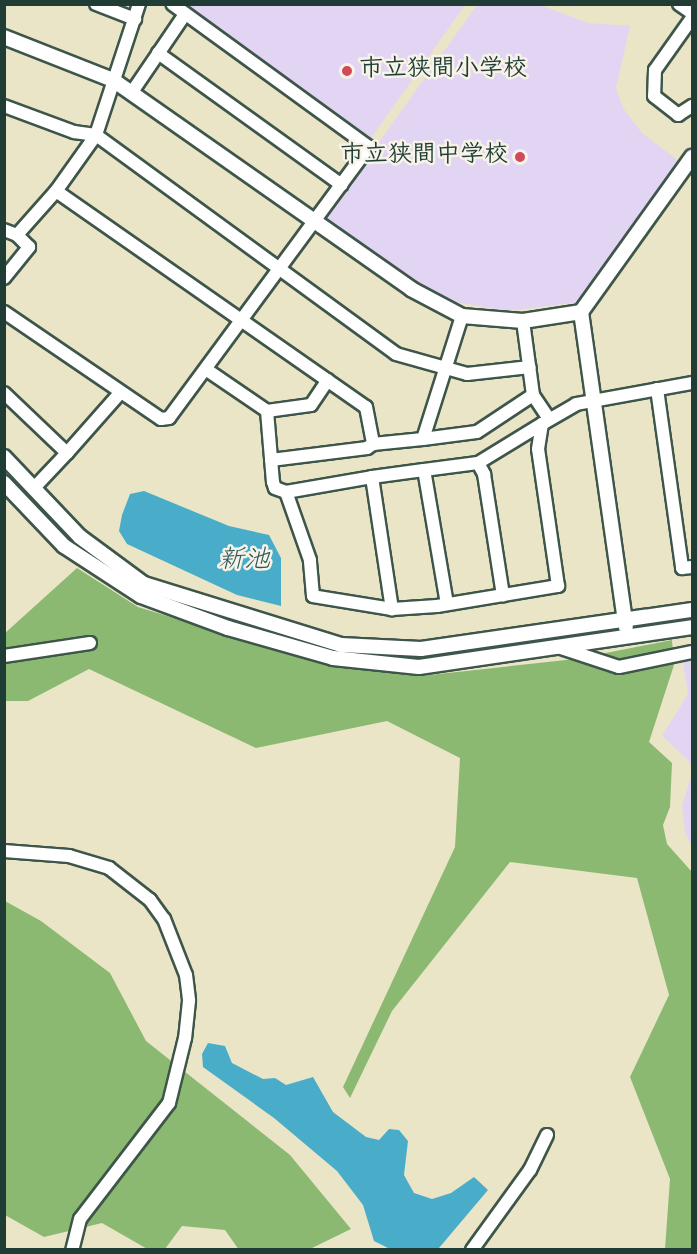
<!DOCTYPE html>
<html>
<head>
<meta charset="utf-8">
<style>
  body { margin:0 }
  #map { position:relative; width:697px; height:1254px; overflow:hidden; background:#ebe5c8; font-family:Dekko,"Klee One",sans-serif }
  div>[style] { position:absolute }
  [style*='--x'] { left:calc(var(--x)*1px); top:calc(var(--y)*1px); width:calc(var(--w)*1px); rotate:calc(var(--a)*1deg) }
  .built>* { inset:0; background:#e2d4f3 }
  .forest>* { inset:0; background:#8cb972 }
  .water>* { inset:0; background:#49adc9 }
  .roads { filter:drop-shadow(2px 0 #3e564a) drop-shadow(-2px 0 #3e564a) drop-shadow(0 2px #3e564a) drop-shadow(0 -2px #3e564a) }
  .minor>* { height:12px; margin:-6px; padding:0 6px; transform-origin:6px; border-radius:6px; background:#fff }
  .tertiary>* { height:14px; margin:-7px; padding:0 7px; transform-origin:7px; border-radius:7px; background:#fff }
  .dots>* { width:16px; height:16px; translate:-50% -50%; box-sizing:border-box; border:3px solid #f7f3e8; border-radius:50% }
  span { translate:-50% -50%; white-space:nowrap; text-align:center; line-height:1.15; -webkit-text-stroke:5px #f7f3e8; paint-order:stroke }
  .poi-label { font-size:24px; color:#1f3d34; font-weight:700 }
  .left { translate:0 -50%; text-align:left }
  .right { translate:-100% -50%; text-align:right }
  .water-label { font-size:26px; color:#2a5959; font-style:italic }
  .frame { position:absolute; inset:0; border:6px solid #1f3d34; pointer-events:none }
</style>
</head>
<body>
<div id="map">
  <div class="built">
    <div style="clip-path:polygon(182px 5px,465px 5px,371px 138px)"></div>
    <div style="clip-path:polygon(477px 5px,540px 5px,588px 23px,630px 26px,616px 88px,623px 108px,642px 133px,680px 162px,579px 302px,507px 311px,439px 299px,325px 218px)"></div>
    <div style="clip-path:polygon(692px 658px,692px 847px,685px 832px,682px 806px,692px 774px,690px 762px,662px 736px,688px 694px,683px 662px)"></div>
  </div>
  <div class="forest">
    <div style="clip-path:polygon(77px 568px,138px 607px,330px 666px,420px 676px,575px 659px,672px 640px,674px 665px,649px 742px,672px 763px,670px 807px,663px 825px,667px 844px,692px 872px,692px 1249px,665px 1249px,670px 1179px,630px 1077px,669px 995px,637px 878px,510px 862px,392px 1011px,350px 1098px,343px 1087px,455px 847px,460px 758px,387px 721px,256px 748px,89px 669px,28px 701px,5px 701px,4px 634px)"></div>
    <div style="clip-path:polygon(5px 901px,41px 921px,110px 973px,146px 1041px,290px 1155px,351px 1229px,310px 1249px,239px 1250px,225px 1230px,182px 1226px,165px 1249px,149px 1250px,102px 1223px,44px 1237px,5px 1215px)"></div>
  </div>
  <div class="water">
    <div style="clip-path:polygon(144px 491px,229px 526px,269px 535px,281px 558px,281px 606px,237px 595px,127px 544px,119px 531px,122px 515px,130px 494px)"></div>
    <div style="clip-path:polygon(208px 1043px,225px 1046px,232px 1063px,263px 1079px,275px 1078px,286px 1085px,313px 1077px,333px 1112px,366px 1137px,379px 1140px,389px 1129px,399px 1130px,408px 1141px,404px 1175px,414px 1193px,432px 1199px,451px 1193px,474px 1177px,488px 1190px,439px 1248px,390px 1249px,374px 1241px,363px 1205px,337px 1171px,274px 1118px,203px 1067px,202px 1054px)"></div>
  </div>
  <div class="roads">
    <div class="minor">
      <div style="--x:96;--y:4;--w:42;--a:21"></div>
      <div style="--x:139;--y:4;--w:138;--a:108.2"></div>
      <div style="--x:96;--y:135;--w:371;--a:36.1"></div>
      <div style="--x:396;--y:354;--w:74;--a:15.7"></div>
      <div style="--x:467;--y:374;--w:63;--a:-6.3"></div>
      <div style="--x:679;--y:4;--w:16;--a:35"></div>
      <div style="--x:692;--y:18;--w:64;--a:125.4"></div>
      <div style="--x:655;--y:70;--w:26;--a:92"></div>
      <div style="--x:654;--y:96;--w:31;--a:38"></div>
      <div style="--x:678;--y:115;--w:17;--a:-33"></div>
      <div style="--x:158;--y:53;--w:226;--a:35.7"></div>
      <div style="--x:132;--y:92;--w:94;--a:-55.8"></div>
      <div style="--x:4;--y:106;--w:75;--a:20.4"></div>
      <div style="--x:74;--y:132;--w:22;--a:8"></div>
      <div style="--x:96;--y:135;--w:69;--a:125.5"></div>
      <div style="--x:56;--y:191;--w:59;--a:131.6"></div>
      <div style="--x:17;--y:235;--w:14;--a:-159"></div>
      <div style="--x:56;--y:191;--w:378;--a:34.9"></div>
      <div style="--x:366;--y:407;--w:38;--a:79"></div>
      <div style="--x:373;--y:444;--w:50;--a:-5.7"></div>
      <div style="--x:423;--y:439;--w:129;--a:-72.4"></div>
      <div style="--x:4;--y:278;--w:40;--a:-51"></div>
      <div style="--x:29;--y:247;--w:17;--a:-135"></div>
      <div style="--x:4;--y:312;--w:190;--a:34.3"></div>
      <div style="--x:161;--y:419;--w:8;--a:-7"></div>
      <div style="--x:169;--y:418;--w:337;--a:-53.6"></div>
      <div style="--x:369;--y:147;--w:243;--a:-144"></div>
      <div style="--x:523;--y:321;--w:75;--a:82.3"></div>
      <div style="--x:533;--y:395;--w:29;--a:56"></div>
      <div style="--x:207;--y:370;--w:73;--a:34.3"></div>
      <div style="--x:267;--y:411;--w:44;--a:-7.8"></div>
      <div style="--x:311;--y:405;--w:30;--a:-56"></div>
      <div style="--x:657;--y:389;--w:181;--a:82"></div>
      <div style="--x:682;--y:568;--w:10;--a:-6"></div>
      <div style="--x:4;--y:393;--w:87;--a:43.6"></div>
      <div style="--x:67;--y:453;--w:48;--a:133.3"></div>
      <div style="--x:267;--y:411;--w:71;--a:85.2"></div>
      <div style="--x:273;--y:482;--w:6;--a:72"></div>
      <div style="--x:275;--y:488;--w:12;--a:20"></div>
      <div style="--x:423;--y:439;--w:54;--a:-7.4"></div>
      <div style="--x:477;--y:432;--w:67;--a:-33.5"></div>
      <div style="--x:67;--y:453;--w:81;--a:-48.5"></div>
      <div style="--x:271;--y:460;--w:97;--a:-7.1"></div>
      <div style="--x:367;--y:448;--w:7;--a:-34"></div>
      <div style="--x:478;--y:463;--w:75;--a:-31.4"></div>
      <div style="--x:372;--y:477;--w:134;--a:81.4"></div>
      <div style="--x:392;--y:609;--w:80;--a:-170.7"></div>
      <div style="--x:313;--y:596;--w:36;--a:-95"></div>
      <div style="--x:310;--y:560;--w:72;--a:-109.4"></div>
      <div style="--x:286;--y:492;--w:87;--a:-9.9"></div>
      <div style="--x:372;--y:477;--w:52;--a:-7.7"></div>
      <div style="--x:447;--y:604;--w:136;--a:-99.7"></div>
      <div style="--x:424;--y:470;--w:54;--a:-7.4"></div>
      <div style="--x:478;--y:463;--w:13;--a:61"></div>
      <div style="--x:484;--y:474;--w:123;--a:81.1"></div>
      <div style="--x:392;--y:609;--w:45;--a:-3.8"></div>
      <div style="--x:437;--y:606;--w:123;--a:-9.4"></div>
      <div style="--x:558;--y:586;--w:138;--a:-98.3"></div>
      <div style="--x:538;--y:449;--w:25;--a:-81"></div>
      <div style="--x:542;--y:424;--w:39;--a:-30"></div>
      <div style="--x:576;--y:404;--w:118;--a:-10.3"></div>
      <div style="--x:558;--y:647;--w:64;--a:18.2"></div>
      <div style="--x:619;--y:667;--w:75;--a:-11.6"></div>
      <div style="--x:4;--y:656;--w:87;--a:-8.6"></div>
      <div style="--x:4;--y:851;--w:65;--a:4.4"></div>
      <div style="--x:69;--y:856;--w:42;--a:16.7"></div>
      <div style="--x:109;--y:868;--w:52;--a:38"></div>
      <div style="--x:150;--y:900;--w:24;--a:54"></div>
      <div style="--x:164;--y:919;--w:60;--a:68.6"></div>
      <div style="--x:186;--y:975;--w:26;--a:83"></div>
      <div style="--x:189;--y:1001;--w:37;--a:96"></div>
      <div style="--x:185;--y:1038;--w:67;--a:103.8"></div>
      <div style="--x:169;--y:1103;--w:146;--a:127.5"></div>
      <div style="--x:80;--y:1219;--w:32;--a:104"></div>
      <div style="--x:472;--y:1250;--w:99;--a:-54.1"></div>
      <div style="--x:530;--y:1170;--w:39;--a:-64"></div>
    </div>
    <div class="tertiary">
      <div style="--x:4;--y:37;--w:117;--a:21.5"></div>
      <div style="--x:113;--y:80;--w:364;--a:35"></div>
      <div style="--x:411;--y:289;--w:58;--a:27.9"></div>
      <div style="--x:462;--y:316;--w:61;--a:4.7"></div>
      <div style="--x:523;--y:321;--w:59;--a:-8.8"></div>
      <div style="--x:581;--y:312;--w:191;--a:-54.4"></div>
      <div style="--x:581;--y:312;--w:318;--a:81.9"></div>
      <div style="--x:4;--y:457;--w:110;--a:46.5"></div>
      <div style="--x:80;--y:537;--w:79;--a:36.3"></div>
      <div style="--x:144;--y:584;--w:206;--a:17.2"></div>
      <div style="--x:341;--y:645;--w:80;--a:2.9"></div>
      <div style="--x:421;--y:649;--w:274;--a:-8.2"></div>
      <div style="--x:4;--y:483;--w:87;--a:46.4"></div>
      <div style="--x:64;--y:546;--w:92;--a:33"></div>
      <div style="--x:141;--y:596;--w:93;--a:20.2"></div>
      <div style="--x:228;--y:628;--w:109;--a:15.9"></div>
      <div style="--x:333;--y:658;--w:86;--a:6"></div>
      <div style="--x:419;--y:667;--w:276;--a:-8.3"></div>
    </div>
  </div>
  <div class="dots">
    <div style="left:347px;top:71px;background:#d1495b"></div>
    <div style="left:520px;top:157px;background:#d1495b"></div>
  </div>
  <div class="poi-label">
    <span class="left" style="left:359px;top:71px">市立狭間小学校</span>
    <span class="right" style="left:508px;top:157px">市立狭間中学校</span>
  </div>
  <div class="water-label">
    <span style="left:244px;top:562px">新池</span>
  </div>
  <div class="frame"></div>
</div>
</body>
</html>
